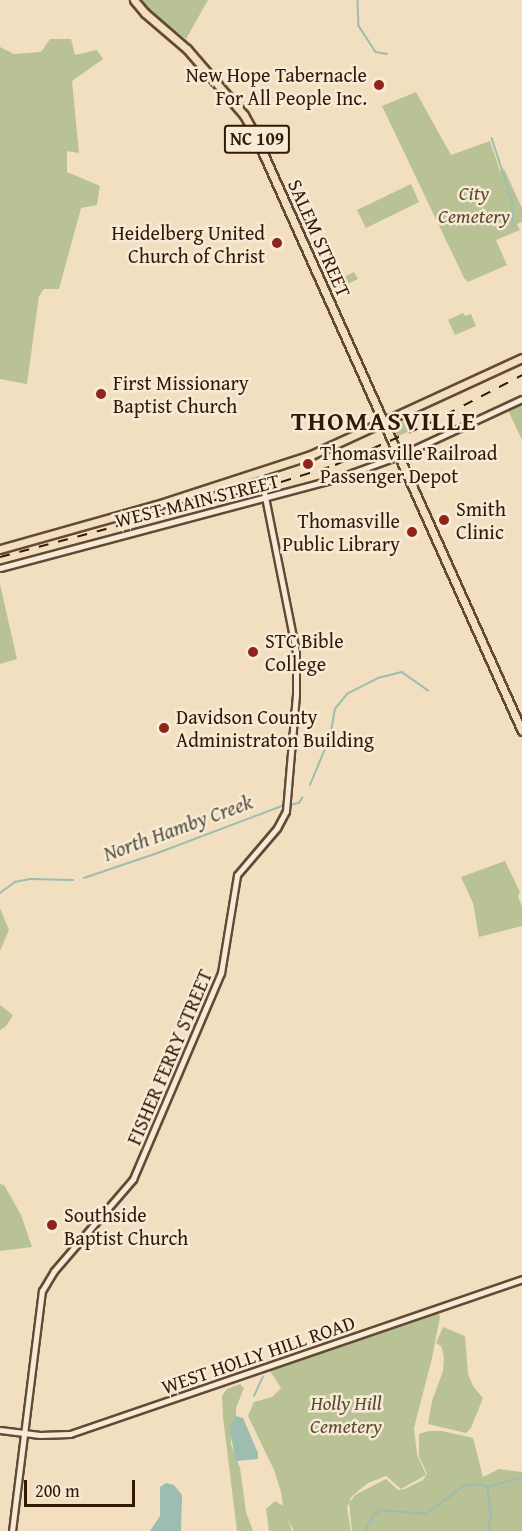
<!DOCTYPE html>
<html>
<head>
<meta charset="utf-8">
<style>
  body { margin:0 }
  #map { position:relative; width:522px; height:1531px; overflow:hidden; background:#f2dfc0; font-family:"Gentium Book Plus",serif }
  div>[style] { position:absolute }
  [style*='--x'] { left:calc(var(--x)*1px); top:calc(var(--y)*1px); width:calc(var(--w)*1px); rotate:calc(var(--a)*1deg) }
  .green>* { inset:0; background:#b8c294 }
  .water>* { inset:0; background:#9cbdaf }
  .stream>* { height:1.5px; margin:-0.75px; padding:0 0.75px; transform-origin:0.75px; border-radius:0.75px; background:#9cbdaf }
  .roads { filter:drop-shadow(2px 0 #624a34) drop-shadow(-2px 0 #624a34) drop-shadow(0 2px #624a34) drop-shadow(0 -2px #624a34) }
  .minor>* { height:5px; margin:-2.5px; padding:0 2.5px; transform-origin:2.5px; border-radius:2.5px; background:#f7ead6 }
  .major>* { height:7px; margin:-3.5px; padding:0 3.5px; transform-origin:3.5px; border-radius:3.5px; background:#f2dfc0 }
  .rail>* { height:1.5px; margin-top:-0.75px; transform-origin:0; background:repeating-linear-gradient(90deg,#321905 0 10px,transparent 0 20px) }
  .dots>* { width:16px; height:16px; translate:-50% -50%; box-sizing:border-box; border:3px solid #f7ead6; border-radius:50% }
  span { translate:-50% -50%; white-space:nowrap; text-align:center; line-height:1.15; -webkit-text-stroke:5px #f7ead6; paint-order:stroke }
  .shield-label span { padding:2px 4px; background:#f7ead6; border:2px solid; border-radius:4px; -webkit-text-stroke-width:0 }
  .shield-label { font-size:18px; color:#321905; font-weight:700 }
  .poi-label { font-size:20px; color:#321905 }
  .right { translate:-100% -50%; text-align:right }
  .left { translate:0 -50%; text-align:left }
  .park-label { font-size:20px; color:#5a4c30; font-style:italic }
  .street-label { font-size:20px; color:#321905 }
  .water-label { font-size:21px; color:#575240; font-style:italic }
  .district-label { font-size:26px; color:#321905; font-weight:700; letter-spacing:1.5px }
  .scale { position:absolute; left:24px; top:1480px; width:111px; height:27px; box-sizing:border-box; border:3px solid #321905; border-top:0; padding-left:8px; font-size:18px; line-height:21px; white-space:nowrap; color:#321905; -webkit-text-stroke:4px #f7ead6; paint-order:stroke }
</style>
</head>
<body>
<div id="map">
  <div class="green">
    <div style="clip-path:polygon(142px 0,208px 0,186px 39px,148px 9px)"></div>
    <div style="clip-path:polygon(50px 39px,71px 39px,75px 55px,97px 50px,103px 59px,72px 81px,79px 153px,67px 151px,67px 172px,100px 186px,97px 205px,81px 208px,59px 289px,44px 289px,39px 296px,27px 384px,0 379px,0 47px,14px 54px,41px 52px)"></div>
    <div style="clip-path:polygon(416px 92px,451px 155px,490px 141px,500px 171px,504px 169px,522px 208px,522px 222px,517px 224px,520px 230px,496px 240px,507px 265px,468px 282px,464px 278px,382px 106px)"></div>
    <div style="clip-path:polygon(411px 184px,419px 202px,366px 228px,357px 210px)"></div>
    <div style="clip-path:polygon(354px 272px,358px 279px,331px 292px,327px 285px)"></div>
    <div style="clip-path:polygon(463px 313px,465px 316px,471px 314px,476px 326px,455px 335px,448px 320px)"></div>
    <div style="clip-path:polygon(522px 404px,522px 440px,508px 410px)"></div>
    <div style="clip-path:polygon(407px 418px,412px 430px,396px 437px,392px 425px)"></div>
    <div style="clip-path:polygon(0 584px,17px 659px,0 664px)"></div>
    <div style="clip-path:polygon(505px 861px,520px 892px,518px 896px,522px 907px,522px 926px,479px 937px,473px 903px,461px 877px)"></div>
    <div style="clip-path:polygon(0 908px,9px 930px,0 951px)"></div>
    <div style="clip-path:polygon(0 1005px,13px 1015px,6px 1026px,0 1030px)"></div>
    <div style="clip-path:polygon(0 1184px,4px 1185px,21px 1215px,32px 1247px,0 1251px)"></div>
    <div style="clip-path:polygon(437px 1309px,440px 1317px,432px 1358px,414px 1428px,417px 1454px,426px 1475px,401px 1489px,386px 1476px,368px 1483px,351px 1497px,349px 1503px,355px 1495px,386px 1479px,398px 1490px,405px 1489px,423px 1480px,427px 1474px,419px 1456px,419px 1434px,429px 1431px,442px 1431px,473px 1438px,483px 1477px,499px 1469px,522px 1472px,522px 1531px,352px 1531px,349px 1503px,347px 1507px,351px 1531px,294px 1531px,288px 1520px,292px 1531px,269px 1531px,266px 1509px,275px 1501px,283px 1506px,281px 1492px,274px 1470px,248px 1416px,254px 1402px,272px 1397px,281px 1388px,268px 1368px)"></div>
    <div style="clip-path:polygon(443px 1327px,465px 1336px,468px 1374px,473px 1386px,483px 1398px,471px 1428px,466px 1433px,428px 1424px,432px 1401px,443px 1371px,444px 1357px,441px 1346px,436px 1343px)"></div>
    <div style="clip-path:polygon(240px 1384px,244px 1388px,236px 1408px,236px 1416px,231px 1424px,231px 1444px,240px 1468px,246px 1512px,253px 1531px,237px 1531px,223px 1417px,222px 1396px,227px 1389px)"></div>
  </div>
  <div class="water">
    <div style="clip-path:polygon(236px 1416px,243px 1418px,258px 1453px,258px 1459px,236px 1461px,230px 1432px,231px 1424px)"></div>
    <div style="clip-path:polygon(166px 1483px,174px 1485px,182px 1495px,181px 1531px,150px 1531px,160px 1516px,160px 1487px)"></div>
  </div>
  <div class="stream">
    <div style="--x:358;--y:0;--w:26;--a:88"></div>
    <div style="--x:359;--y:26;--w:31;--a:57"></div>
    <div style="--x:376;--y:52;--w:11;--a:10"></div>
    <div style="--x:492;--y:138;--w:68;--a:72.1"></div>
    <div style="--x:513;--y:203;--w:24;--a:90"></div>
    <div style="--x:310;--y:785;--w:52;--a:-67.4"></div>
    <div style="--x:330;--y:737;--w:28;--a:-80"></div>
    <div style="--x:335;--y:709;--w:19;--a:-51"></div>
    <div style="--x:347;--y:694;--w:35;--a:-27"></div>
    <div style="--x:378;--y:678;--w:25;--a:-14"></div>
    <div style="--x:402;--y:672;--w:32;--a:35"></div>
    <div style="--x:290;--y:805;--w:9;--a:-13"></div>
    <div style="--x:299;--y:803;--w:6;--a:-59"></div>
    <div style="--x:84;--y:878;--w:75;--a:-18.7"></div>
    <div style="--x:155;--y:854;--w:136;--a:-20.7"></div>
    <div style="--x:0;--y:893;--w:19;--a:-36"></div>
    <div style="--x:15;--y:882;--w:15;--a:-11"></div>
    <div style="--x:30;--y:879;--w:43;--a:1.3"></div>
    <div style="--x:259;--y:1360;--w:6;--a:59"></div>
    <div style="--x:254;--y:1396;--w:21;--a:-65"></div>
    <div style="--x:488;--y:1487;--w:31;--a:84"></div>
    <div style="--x:491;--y:1518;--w:13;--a:99"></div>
    <div style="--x:365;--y:1531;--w:18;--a:-61"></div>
    <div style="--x:374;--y:1515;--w:9;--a:-36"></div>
    <div style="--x:381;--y:1510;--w:45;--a:5.1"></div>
    <div style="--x:426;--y:1514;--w:47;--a:-36.4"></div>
    <div style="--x:464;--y:1486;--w:16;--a:-7"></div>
    <div style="--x:480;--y:1484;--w:9;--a:21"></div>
    <div style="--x:488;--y:1487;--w:35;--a:-16"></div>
  </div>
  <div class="roads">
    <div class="minor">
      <div style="--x:0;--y:568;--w:347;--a:-14.9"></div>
      <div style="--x:335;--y:479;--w:68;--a:-19.8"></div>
      <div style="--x:399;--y:456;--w:136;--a:-24.9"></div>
      <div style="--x:0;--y:1430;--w:40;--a:7.1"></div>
      <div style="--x:40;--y:1435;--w:30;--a:-2"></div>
      <div style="--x:70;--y:1434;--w:478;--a:-18.9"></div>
      <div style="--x:12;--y:1531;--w:242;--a:-82.9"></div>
      <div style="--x:42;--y:1291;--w:23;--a:-59"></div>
      <div style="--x:54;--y:1271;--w:121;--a:-49.3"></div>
      <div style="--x:133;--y:1179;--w:224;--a:-66.9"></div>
      <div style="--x:221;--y:973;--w:99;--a:-80.7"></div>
      <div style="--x:237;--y:875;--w:62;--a:-49.6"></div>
      <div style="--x:277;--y:828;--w:19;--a:-62"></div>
      <div style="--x:286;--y:811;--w:117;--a:-85.1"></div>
      <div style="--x:296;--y:694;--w:42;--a:-90"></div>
      <div style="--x:296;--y:652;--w:184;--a:-101.3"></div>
    </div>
    <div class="major">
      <div style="--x:134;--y:0;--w:17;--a:50"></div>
      <div style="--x:145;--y:13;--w:55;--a:40.6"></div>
      <div style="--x:187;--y:49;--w:87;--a:49.2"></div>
      <div style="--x:244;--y:115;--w:21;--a:61"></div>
      <div style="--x:254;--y:133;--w:655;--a:65.86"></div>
      <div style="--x:0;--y:549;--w:163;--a:-15.7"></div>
      <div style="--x:157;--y:505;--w:162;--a:-18"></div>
      <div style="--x:311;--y:455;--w:232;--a:-24.7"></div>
    </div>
  </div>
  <div class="rail">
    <div style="--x:0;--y:557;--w:271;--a:-14.8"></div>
    <div style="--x:262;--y:488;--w:77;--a:-17.5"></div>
    <div style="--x:335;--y:465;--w:102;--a:-23.8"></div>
    <div style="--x:428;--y:424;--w:106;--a:-27.5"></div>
  </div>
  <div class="dots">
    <div style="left:379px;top:85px;background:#8f2418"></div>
    <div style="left:277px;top:243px;background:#8f2418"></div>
    <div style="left:101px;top:394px;background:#8f2418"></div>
    <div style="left:308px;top:464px;background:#8f2418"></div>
    <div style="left:444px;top:520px;background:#8f2418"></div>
    <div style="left:412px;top:532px;background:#8f2418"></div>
    <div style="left:253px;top:652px;background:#8f2418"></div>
    <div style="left:164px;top:728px;background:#8f2418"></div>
    <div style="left:52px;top:1225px;background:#8f2418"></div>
  </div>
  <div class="shield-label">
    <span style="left:257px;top:139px">NC 109</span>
  </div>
  <div class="poi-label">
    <span class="right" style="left:367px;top:86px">New Hope Tabernacle<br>For All People Inc.</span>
    <span class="right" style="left:265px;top:244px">Heidelberg United<br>Church of Christ</span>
    <span class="left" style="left:113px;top:394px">First Missionary<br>Baptist Church</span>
    <span class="left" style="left:320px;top:464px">Thomasville Railroad<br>Passenger Depot</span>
    <span class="left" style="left:456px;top:520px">Smith<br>Clinic</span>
    <span class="right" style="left:400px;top:532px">Thomasville<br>Public Library</span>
    <span class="left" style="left:265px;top:652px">STC Bible<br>College</span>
    <span class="left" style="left:176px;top:728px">Davidson County<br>Administraton Building</span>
    <span class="left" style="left:64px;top:1226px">Southside<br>Baptist Church</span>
  </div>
  <div class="park-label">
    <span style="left:474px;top:204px">City<br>Cemetery</span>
    <span style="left:346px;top:1414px">Holly Hill<br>Cemetery</span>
  </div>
  <div class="street-label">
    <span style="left:320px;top:238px;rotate:66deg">SALEM STREET</span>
    <span style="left:197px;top:500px;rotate:-14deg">WEST MAIN STREET</span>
    <span style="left:169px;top:1057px;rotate:-67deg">FISHER FERRY STREET</span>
    <span style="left:258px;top:1354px;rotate:-19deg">WEST HOLLY HILL ROAD</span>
  </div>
  <div class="water-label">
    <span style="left:178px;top:828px;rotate:-20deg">North Hamby Creek</span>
  </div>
  <div class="district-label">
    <span style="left:384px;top:421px">THOMASVILLE</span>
  </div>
  <div class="scale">200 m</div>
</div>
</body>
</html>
